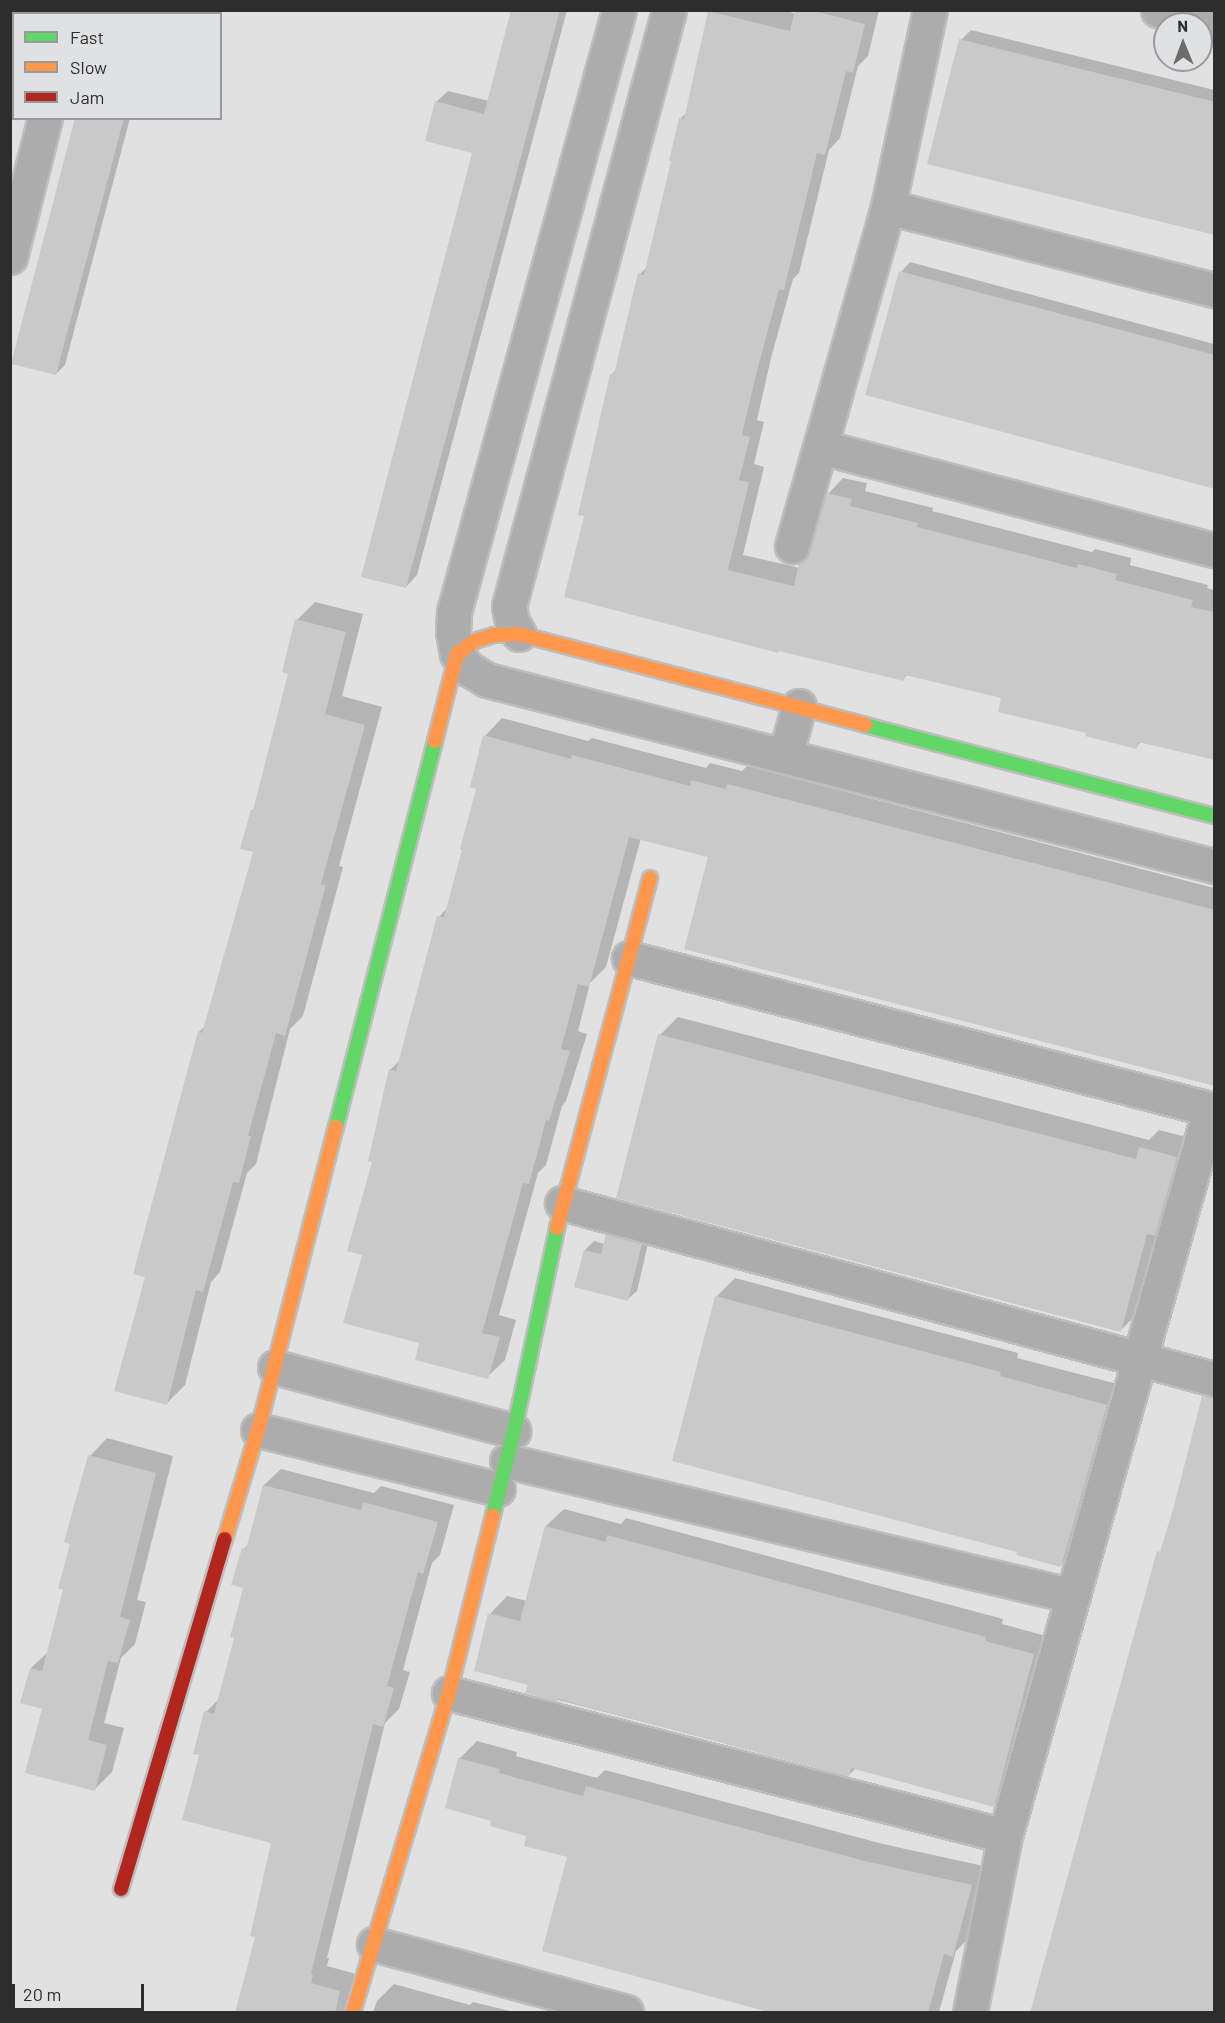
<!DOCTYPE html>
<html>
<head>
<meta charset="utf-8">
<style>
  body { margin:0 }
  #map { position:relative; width:1225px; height:2023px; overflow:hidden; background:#e1e1e1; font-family:Barlow,sans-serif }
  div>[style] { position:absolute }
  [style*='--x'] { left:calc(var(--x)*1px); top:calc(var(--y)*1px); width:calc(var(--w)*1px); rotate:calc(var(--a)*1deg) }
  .shadow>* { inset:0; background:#0003 }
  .building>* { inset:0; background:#c9c9c9 }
  .roads { filter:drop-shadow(2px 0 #bdbdbd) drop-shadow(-2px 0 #bdbdbd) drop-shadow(0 2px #bdbdbd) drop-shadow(0 -2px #bdbdbd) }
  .street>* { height:33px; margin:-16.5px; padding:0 16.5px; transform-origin:16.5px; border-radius:16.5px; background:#acacad }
  .fast>* { height:14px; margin:-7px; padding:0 7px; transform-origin:7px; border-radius:7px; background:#63d668 }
  .slow>* { height:14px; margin:-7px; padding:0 7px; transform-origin:7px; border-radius:7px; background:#ff974d }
  .jam>* { height:14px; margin:-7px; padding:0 7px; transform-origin:7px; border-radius:7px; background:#b3261e }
  span { translate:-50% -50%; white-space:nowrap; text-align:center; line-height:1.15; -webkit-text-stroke:4.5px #e0e1e2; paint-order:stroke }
  .frame { position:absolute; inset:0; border:12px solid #2d2d2d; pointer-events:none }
  .legend { position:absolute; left:12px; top:12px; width:210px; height:108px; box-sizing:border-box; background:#e0e1e2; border:2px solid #98999a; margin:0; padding:8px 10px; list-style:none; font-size:18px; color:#2d2d2d }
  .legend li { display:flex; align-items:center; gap:12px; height:30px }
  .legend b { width:30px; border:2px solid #98999a }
  .north { position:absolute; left:1153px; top:12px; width:60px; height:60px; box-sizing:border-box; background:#e0e1e2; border:2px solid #98999a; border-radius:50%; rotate:359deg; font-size:16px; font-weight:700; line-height:24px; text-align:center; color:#2d2d2d }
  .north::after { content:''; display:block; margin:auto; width:21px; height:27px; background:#6c6c6c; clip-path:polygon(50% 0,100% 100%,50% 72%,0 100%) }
  .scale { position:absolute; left:12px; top:1984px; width:132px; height:27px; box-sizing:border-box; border:3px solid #2d2d2d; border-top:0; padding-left:8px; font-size:18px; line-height:21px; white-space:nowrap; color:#2d2d2d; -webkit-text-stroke:4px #e0e1e2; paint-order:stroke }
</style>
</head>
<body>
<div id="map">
  <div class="shadow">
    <div style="clip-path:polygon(10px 10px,31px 10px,30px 14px,14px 14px,14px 84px,10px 89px)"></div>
    <div style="clip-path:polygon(105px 10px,158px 10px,157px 14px,104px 14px)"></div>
    <div style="clip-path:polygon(512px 10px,567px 10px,417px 575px,406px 587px,474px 152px,436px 102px,448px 91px,489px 101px)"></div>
    <div style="clip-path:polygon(711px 10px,783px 10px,796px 14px,797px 10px,879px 10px,868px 56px,858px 66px,840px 138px,829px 150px,799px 273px,793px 279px,771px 358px,757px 420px,764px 422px,754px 464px,764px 467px,743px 555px,800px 568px,811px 552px,828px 494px,843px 478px,867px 483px,865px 491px,933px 508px,932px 511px,1092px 552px,1095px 549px,1131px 558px,1130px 565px,1208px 585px,1207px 588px,1214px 590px,1214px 759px,1142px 741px,1136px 747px,1087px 731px,1003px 697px,908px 674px,903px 679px,586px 515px,612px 374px,616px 370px,640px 274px,648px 266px,681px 118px,687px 112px)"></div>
    <div style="clip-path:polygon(971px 30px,1214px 90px,1214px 234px,961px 40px)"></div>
    <div style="clip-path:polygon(77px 118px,130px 118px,65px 365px,56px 374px)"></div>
    <div style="clip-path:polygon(910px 262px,1214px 344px,1214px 487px,901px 272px)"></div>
    <div style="clip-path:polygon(315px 602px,363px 614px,342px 696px,382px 707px,339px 866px,343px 867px,303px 1016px,290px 1029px,256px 1164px,247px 1173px,220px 1272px,211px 1282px,185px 1385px,166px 1404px,146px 1276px,199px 1032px,206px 1025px,255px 851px,253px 810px,256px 807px,290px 673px,297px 620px)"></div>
    <div style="clip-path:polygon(502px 718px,588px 741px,592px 738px,706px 768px,710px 763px,742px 771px,747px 766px,1214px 888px,1214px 1085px,710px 856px,641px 838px,606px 967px,590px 983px,578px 1031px,587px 1034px,566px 1101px,562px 1106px,546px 1165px,538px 1173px,499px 1315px,516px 1320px,505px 1360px,487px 1377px,421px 1342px,364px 1254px,390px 1070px,401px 1059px,439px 917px,448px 907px,478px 788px,485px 736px)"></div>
    <div style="clip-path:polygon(678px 1017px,1149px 1140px,1159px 1130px,1194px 1139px,1139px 1312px,1121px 1330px,660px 1035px)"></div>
    <div style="clip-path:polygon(616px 1226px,650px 1235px,637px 1291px,627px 1300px,585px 1250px,594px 1241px,605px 1244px,607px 1235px)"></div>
    <div style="clip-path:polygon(735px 1278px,1018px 1353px,1017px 1358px,1125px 1386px,1080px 1546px,1061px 1565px,1018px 1551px,673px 1460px,717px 1296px)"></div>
    <div style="clip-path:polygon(107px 1438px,173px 1456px,137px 1600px,146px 1602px,135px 1644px,121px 1658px,104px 1723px,124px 1728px,112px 1772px,94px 1790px,44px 1708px,22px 1702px,31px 1668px,49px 1651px,65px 1588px,90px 1456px)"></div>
    <div style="clip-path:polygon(281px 1469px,374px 1493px,381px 1486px,454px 1505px,440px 1555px,432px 1563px,403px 1670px,410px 1672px,399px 1709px,385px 1723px,327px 1958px,329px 1958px,327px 1966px,356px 1974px,363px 2012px,236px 2012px,257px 1936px,273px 1842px,200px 1754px,206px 1712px,220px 1698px,236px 1637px,245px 1587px,244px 1549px,249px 1543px,264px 1485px)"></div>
    <div style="clip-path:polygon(564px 1509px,621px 1524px,626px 1518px,1003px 1619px,1002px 1624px,1050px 1637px,1011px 1788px,993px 1805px,856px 1768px,849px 1775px,527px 1692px,529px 1684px,490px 1614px,507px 1596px,527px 1601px,546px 1526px)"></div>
    <div style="clip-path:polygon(477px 1741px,517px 1752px,516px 1756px,597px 1778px,605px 1770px,883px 1844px,988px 1867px,970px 1937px,956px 1951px,939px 2012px,777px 2012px,569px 1856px,493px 1820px,459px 1759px)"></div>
    <div style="clip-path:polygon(394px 1984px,470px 2005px,473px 2002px,514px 2012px,373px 2012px,377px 2001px)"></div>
  </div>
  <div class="building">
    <div style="clip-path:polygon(511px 10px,560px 10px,406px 588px,361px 577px,472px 153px,425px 141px,435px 101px,484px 114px)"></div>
    <div style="clip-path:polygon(795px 10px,811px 10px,865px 24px,853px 73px,846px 71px,825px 155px,817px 153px,784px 290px,779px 289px,756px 375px,742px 435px,750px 437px,739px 480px,749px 482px,728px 570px,794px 586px,799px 563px,810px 551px,827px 493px,852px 499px,850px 506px,918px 523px,917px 527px,1077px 568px,1078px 564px,1117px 574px,1115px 580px,1193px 600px,1191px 607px,1215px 612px,1215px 760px,1138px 742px,1137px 749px,1085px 736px,1086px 733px,998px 712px,1001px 698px,905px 675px,904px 681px,779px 651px,778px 653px,564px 597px,584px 516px,578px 515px,610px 374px,614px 374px,638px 273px,644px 275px,671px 161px,669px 161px,679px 118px,684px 119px,708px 11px,790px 31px)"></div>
    <div style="clip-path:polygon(959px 39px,1215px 102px,1215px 235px,927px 164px)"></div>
    <div style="clip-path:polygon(75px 118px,124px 118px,56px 375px,11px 364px)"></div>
    <div style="clip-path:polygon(899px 271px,1215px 355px,1215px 489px,865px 395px)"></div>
    <div style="clip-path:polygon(295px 619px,346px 632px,325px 714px,365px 725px,321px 884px,326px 885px,285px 1036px,276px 1033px,248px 1136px,251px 1136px,239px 1183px,233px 1182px,203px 1292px,196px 1290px,167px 1405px,114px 1391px,145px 1277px,133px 1274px,198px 1031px,202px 1033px,253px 852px,240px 849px,251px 809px,253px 810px,288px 674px,282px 672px)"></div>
    <div style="clip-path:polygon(483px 735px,571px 759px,572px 755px,690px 786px,691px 780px,726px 789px,727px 784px,1215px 910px,1215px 1086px,684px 949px,708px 857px,629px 837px,589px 987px,578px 984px,561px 1049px,570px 1051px,549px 1121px,546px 1120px,529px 1184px,523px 1183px,482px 1333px,500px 1337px,488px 1379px,415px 1360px,419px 1343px,343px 1323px,362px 1255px,347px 1251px,372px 1162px,368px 1161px,389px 1069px,396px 1071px,437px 916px,444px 917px,462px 850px,460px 849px,476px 789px,470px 787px)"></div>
    <div style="clip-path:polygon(658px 1034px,1136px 1159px,1139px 1147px,1177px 1157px,1155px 1236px,1147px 1234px,1121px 1332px,616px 1198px)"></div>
    <div style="clip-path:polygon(606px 1234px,642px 1244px,628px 1301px,574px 1287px,584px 1250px,601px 1254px)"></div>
    <div style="clip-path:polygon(715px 1296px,1001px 1372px,1000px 1376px,1107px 1405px,1061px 1567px,1016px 1555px,1017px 1552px,672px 1461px)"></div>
    <div style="clip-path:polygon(1202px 1396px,1215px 1397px,1215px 2013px,1030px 2013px,1157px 1551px,1160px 1552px,1174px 1506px)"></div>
    <div style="clip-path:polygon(88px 1455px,156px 1473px,120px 1617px,130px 1620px,118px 1663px,108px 1661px,88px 1740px,107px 1745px,95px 1791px,25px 1773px,42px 1709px,20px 1703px,30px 1668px,42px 1671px,63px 1590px,58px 1588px,70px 1544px,64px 1542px)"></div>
    <div style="clip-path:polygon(263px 1485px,361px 1510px,363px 1502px,438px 1522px,423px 1574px,418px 1572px,387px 1686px,394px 1688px,383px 1727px,373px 1724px,311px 1974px,313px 1975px,311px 1983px,340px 1991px,335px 2013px,235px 2013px,255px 1937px,250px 1936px,271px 1843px,182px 1820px,199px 1755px,193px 1754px,204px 1711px,214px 1714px,234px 1638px,230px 1637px,243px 1588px,231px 1585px,242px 1548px,246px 1549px)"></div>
    <div style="clip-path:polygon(545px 1526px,606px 1542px,607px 1535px,986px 1637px,985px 1641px,1034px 1654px,994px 1807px,851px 1768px,849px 1777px,558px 1699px,557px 1702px,525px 1693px,528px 1685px,474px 1671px,488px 1613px,520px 1621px)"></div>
    <div style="clip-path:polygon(458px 1758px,500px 1769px,499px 1773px,583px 1796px,586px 1786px,865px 1861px,972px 1885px,953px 1957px,944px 1954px,928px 2013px,772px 2013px,542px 1951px,567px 1857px,524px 1846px,526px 1836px,490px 1826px,491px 1821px,445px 1808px)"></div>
  </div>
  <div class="roads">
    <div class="street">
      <div style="--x:619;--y:10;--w:624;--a:105.33"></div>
      <div style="--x:454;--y:612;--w:20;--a:93"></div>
      <div style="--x:453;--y:632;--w:22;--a:80"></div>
      <div style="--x:457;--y:654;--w:17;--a:54"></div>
      <div style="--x:467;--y:668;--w:23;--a:31"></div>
      <div style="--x:487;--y:680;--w:750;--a:14.35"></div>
      <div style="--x:1158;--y:10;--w:58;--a:15"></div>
      <div style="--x:73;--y:14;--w:4;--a:-76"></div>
      <div style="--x:888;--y:207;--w:336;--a:14.3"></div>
      <div style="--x:10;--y:257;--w:143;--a:-75.9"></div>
      <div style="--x:821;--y:447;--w:406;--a:14.7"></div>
      <div style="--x:792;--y:546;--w:352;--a:-74.2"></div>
      <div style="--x:888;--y:207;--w:201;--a:-78"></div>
      <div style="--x:519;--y:634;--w:14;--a:-120"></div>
      <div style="--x:512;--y:622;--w:16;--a:-101"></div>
      <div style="--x:509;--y:606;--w:617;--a:-74.97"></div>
      <div style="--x:785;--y:756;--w:52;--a:-74.4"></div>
      <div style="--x:629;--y:958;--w:604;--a:14.57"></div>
      <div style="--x:562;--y:1203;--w:675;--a:15.11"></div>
      <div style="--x:275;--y:1367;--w:247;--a:15"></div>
      <div style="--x:258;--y:1430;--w:247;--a:13.8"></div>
      <div style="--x:507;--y:1461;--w:582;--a:13.42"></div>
      <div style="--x:449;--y:1693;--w:574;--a:14.42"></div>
      <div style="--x:374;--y:1944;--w:261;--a:15.1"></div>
      <div style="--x:970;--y:2012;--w:179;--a:-78.8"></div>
      <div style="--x:1005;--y:1836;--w:755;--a:-74.25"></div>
    </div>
    <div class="fast">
      <div style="--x:865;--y:725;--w:361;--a:14.6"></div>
      <div style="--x:336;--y:1127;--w:398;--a:-75.6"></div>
      <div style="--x:493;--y:1515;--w:87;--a:-76"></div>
      <div style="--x:514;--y:1431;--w:208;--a:-78"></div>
    </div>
    <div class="slow">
      <div style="--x:435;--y:741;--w:90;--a:-75.8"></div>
      <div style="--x:457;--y:654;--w:22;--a:-36"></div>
      <div style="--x:475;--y:641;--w:20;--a:-18"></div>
      <div style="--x:494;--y:635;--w:25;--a:-2"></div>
      <div style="--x:519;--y:634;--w:358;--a:14.7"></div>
      <div style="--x:557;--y:1228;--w:362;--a:-75.1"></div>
      <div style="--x:225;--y:1539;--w:114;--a:-73.2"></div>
      <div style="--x:258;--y:1430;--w:313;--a:-75.6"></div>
      <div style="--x:353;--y:2012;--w:333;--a:-73.3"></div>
      <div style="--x:449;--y:1693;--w:183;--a:-76.1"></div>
    </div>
    <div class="jam">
      <div style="--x:121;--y:1889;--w:365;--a:-73.5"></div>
    </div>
  </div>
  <div class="frame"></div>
  <ul class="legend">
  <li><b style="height:8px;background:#63d668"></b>Fast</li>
  <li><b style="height:8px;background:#ff974d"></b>Slow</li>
  <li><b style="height:8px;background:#b3261e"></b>Jam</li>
  </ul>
  <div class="north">N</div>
  <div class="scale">20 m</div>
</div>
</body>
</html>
